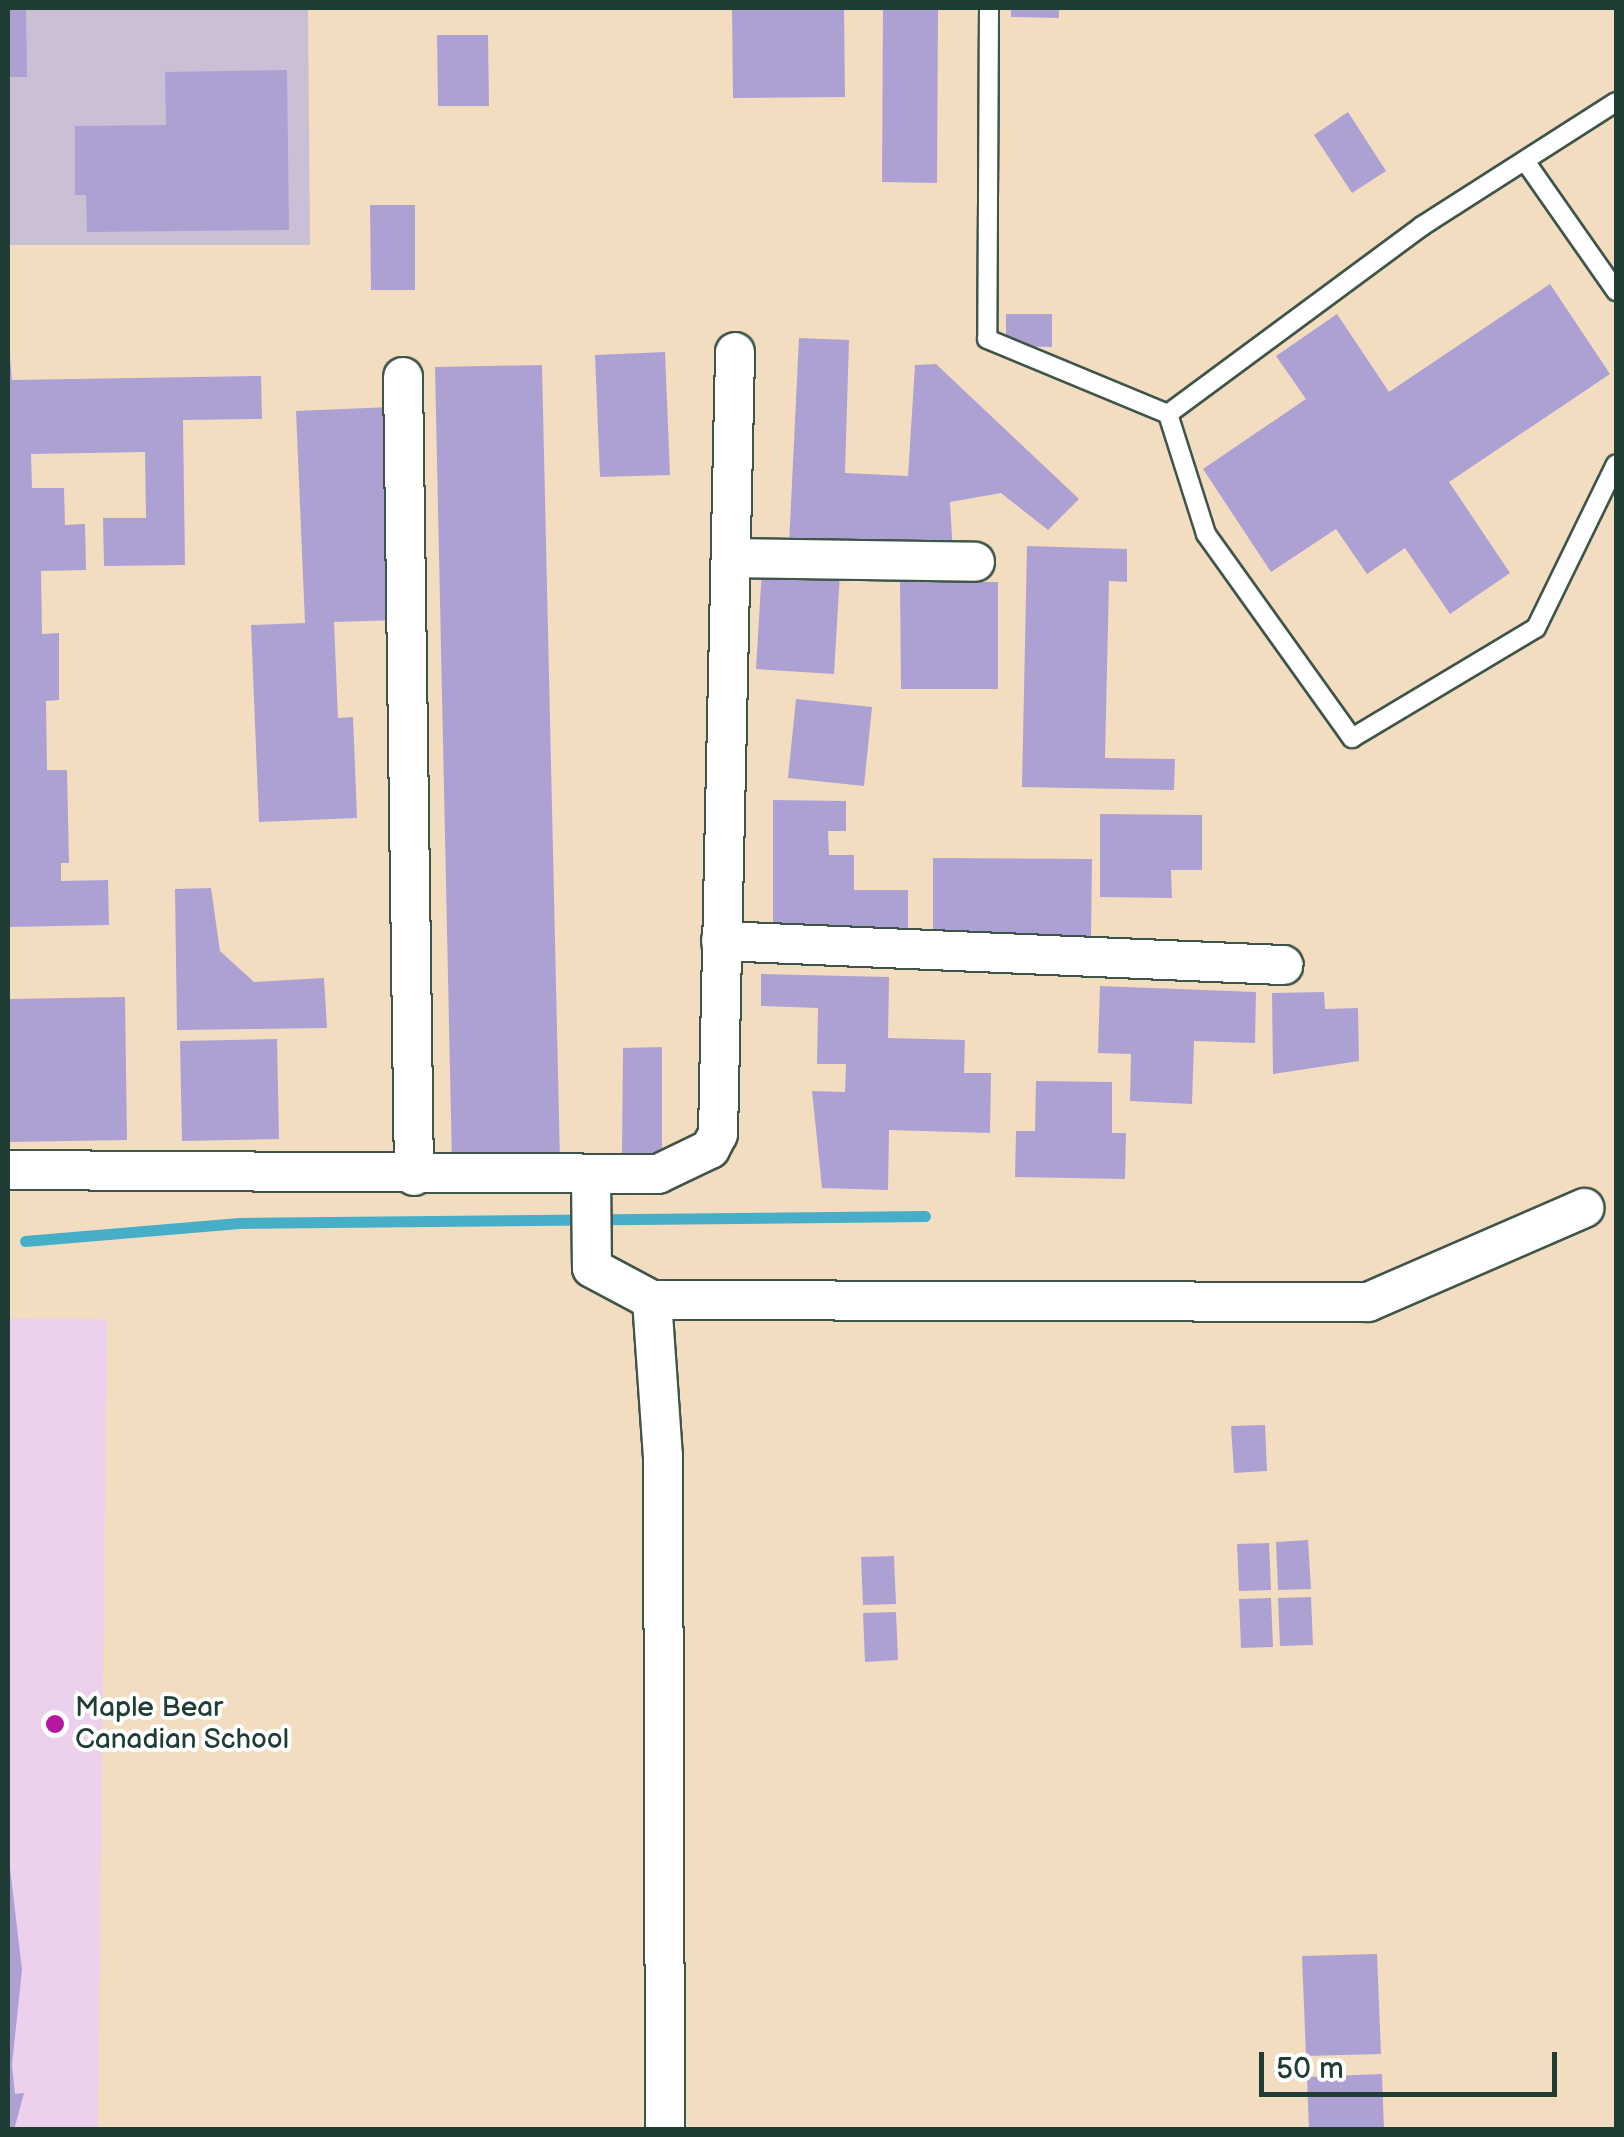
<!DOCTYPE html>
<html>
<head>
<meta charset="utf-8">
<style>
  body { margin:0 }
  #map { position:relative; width:1624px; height:2137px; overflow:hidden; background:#f3ddc0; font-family:"Balsamiq Sans",sans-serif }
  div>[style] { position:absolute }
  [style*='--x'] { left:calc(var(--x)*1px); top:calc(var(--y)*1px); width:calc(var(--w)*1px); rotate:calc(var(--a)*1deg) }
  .built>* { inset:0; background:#ebd1eb }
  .industrial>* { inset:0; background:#cbbfd5 }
  .stream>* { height:11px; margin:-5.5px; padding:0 5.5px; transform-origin:5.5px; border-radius:5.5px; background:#47aec7 }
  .building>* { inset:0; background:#ada1d4 }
  .roads { filter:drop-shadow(2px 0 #3f5549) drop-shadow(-2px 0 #3f5549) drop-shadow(0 2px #3f5549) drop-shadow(0 -2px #3f5549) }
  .service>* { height:18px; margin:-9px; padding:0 9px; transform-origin:9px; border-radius:9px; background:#fff }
  .minor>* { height:38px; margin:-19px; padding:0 19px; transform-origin:19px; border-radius:19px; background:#fff }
  .dots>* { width:28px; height:28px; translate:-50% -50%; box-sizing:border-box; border:5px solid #fff; border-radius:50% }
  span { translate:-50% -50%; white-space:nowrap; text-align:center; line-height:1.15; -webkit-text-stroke:8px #fff; paint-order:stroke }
  .poi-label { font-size:28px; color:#1f3d34 }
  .left { translate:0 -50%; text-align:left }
  .frame { position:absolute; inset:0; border:10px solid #1f3d34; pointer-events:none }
  .scale { position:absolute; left:1259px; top:2052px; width:298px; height:45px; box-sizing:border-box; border:5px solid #1f3d34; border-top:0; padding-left:12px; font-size:30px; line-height:35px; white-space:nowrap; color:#1f3d34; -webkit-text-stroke:8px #fff; paint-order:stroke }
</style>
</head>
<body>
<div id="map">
  <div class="built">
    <div style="clip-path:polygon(8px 1318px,107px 1319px,98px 2129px,8px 2130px)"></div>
  </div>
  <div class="industrial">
    <div style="clip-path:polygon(8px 8px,308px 8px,310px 245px,8px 245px)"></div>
  </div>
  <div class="stream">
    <div style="--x:25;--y:1241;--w:215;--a:-4.8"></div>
    <div style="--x:239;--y:1223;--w:686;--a:-0.58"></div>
  </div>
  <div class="building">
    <div style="clip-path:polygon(8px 8px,26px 8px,27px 77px,8px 77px)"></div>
    <div style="clip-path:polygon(732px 8px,844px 8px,845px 97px,733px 98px)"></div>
    <div style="clip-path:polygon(883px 8px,938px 8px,937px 183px,882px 182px)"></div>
    <div style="clip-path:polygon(1011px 8px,1059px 8px,1059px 18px,1011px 17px)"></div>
    <div style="clip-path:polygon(437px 35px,488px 35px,489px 106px,438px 106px)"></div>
    <div style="clip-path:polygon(287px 70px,289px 230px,87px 232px,86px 195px,75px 195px,75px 126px,166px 125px,165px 72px)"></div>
    <div style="clip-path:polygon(1348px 112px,1386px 171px,1352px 193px,1314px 135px)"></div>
    <div style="clip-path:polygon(370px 205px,415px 205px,415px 290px,371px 290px)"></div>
    <div style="clip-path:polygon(1550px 284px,1610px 374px,1449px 482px,1510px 573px,1450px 614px,1405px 548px,1367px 574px,1336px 529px,1271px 572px,1203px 469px,1306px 399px,1276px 356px,1337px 314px,1389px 392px)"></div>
    <div style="clip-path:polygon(1006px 314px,1052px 314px,1052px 347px,1006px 346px)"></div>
    <div style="clip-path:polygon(8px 333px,12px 380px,261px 376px,262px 419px,183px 420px,185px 565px,104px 566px,103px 518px,146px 518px,145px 452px,31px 454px,32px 488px,64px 488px,65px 525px,85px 524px,86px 570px,41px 571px,42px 634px,59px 633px,59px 700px,46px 701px,47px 770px,67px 770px,69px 863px,61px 863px,61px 881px,108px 880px,109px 925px,8px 927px)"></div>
    <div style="clip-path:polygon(799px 338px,849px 340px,845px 473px,908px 476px,915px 365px,936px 364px,1079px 499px,1048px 530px,1001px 493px,950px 502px,953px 553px,789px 545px)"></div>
    <div style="clip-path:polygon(665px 352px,670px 475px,600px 477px,595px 355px)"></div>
    <div style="clip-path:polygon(542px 365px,560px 1162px,452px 1164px,435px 367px)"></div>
    <div style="clip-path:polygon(390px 407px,399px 620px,334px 622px,338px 718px,353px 717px,357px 818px,259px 822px,251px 625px,305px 623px,296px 411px)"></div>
    <div style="clip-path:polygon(1027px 546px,1127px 549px,1127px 582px,1109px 581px,1105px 758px,1175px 759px,1174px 790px,1022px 787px)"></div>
    <div style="clip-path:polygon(762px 568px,840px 573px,834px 674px,756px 669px)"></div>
    <div style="clip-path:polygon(900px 582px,998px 582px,998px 689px,901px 689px)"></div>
    <div style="clip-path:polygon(796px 699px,872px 707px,864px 786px,788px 778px)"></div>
    <div style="clip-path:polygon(773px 800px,846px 801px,846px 831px,828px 831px,829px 855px,854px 855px,854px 890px,908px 890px,908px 928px,773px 927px)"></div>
    <div style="clip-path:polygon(1100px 814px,1202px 815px,1202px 870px,1171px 870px,1172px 898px,1100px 897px)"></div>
    <div style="clip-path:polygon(933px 858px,1092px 859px,1091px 937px,933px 935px)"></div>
    <div style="clip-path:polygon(211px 888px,220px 951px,254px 982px,324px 978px,327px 1028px,177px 1030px,175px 889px)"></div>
    <div style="clip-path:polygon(761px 974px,889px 977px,888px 1038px,965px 1040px,964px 1073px,991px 1073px,990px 1133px,889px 1130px,888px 1190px,822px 1188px,812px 1091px,845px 1092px,846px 1064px,817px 1064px,818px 1008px,761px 1006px)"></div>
    <div style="clip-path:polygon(1100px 986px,1256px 992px,1255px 1043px,1194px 1041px,1192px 1104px,1130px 1101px,1131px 1054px,1098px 1053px)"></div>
    <div style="clip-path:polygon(1324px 992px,1325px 1009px,1358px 1008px,1359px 1061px,1273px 1074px,1272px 993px)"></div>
    <div style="clip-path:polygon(125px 997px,127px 1140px,8px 1142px,8px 999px)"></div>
    <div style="clip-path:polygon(277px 1039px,279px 1139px,182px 1141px,180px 1041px)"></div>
    <div style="clip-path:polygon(662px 1047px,662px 1155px,622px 1155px,623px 1048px)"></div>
    <div style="clip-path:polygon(1036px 1081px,1112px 1082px,1112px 1133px,1126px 1133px,1125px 1179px,1015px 1177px,1016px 1131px,1035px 1131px)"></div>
    <div style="clip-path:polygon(1265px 1425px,1267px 1471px,1234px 1473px,1231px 1426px)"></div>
    <div style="clip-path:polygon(1308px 1540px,1311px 1589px,1278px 1590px,1276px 1542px)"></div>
    <div style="clip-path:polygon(1269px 1543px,1271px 1590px,1239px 1591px,1237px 1544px)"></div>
    <div style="clip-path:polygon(894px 1556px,896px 1604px,863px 1605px,861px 1557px)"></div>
    <div style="clip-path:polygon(1311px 1597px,1313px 1645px,1280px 1646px,1278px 1598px)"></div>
    <div style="clip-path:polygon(1271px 1598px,1273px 1647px,1241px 1648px,1239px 1599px)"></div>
    <div style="clip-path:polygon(896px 1612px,898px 1660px,865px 1662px,863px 1613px)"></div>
    <div style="clip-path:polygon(8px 1851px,22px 1970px,12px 2065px,15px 2094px,24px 2093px,14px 2130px,8px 2130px)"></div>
    <div style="clip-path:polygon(1377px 1954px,1381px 2054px,1306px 2056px,1302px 1956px)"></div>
    <div style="clip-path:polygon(1382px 2074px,1384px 2130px,1309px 2130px,1307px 2077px)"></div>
  </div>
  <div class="roads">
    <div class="service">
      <div style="--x:989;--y:8;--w:331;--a:90.3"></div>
      <div style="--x:987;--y:339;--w:196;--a:22.5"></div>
      <div style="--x:1525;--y:161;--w:159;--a:55"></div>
      <div style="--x:1168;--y:414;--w:126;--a:72.4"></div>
      <div style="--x:1206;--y:534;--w:251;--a:54.4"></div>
      <div style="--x:1352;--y:738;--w:214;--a:-30.9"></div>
      <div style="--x:1536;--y:628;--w:182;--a:-64"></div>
      <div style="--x:1168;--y:414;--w:316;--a:-36.5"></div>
      <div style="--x:1422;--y:226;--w:230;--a:-32.6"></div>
    </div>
    <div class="minor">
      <div style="--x:403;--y:377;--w:799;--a:89.21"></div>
      <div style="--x:732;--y:558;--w:243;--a:0.9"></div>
      <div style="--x:721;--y:941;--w:563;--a:2.45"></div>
      <div style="--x:8;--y:1170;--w:650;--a:0.35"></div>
      <div style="--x:658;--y:1174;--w:58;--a:-25.7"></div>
      <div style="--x:710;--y:1149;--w:17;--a:-62"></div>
      <div style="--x:718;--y:1134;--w:782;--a:-88.75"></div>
      <div style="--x:591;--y:1175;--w:93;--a:89.4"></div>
      <div style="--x:592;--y:1268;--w:68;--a:28.1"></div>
      <div style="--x:652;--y:1300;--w:156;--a:86"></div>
      <div style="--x:663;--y:1456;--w:674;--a:89.83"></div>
      <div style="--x:652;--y:1300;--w:716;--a:0.16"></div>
      <div style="--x:1368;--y:1302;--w:236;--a:-23.5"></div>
    </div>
  </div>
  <div class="dots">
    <div style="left:55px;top:1724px;background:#b5179e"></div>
  </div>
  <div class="poi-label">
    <span class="left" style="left:75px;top:1724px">Maple Bear<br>Canadian School</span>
  </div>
  <div class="frame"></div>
  <div class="scale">50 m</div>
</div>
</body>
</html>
